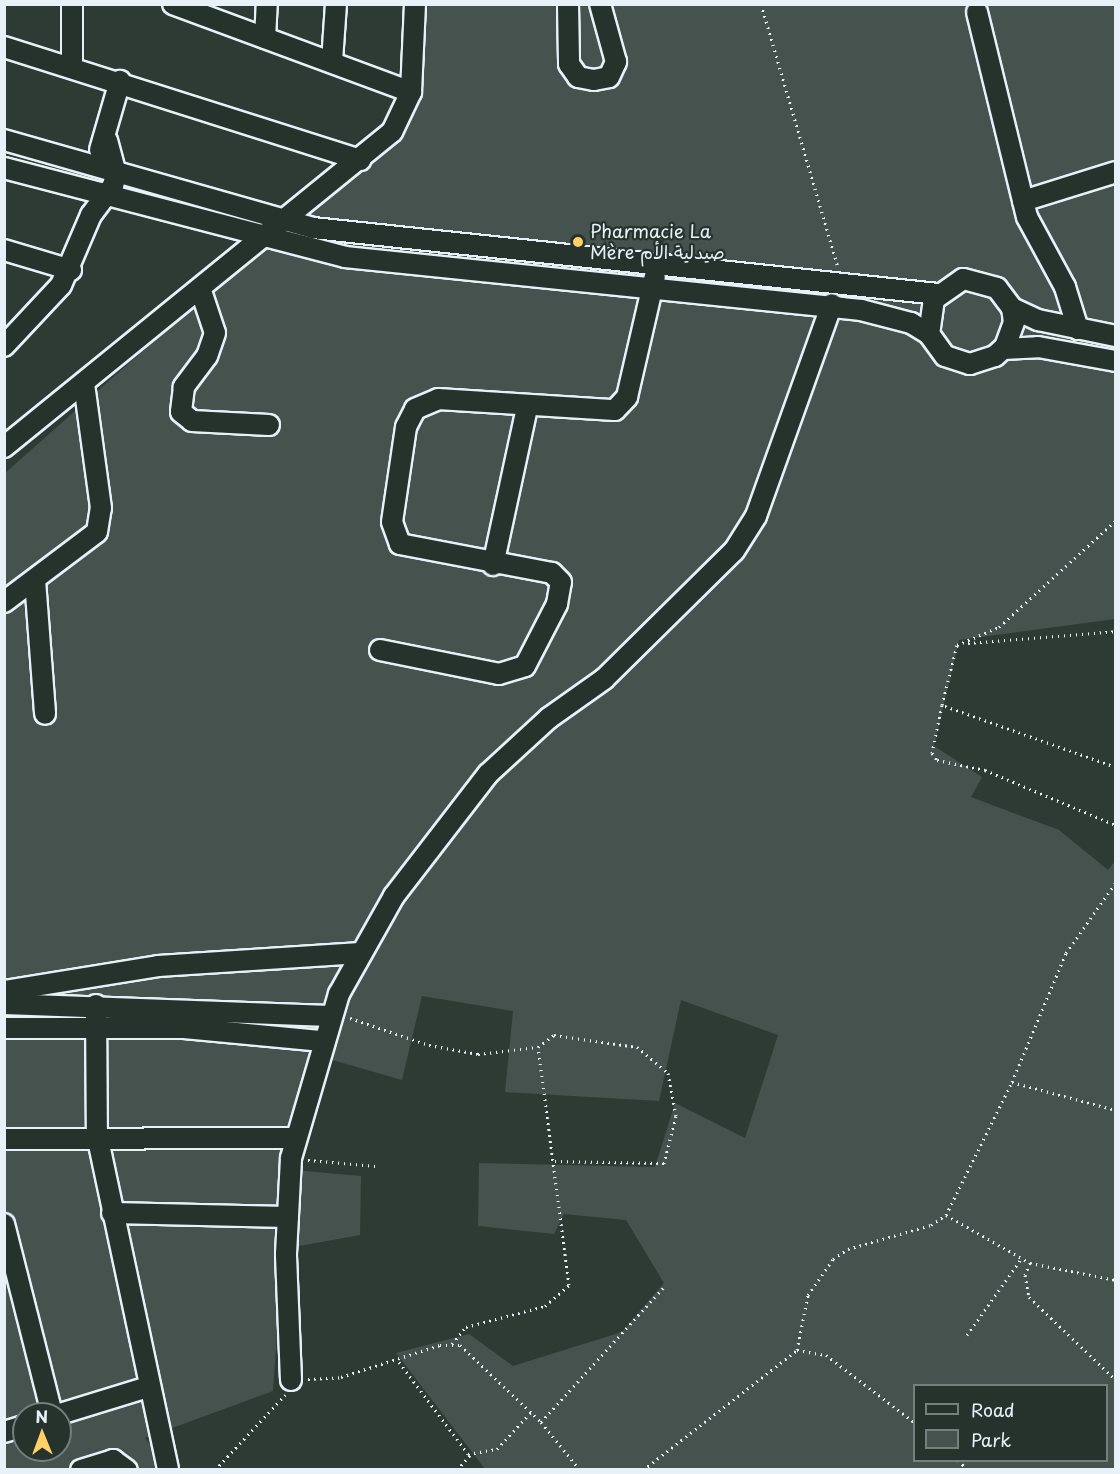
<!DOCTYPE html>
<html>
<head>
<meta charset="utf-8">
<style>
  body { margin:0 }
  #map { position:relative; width:1120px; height:1474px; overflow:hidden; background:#2e3b35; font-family:"Playpen Sans","Playpen Sans Arabic",sans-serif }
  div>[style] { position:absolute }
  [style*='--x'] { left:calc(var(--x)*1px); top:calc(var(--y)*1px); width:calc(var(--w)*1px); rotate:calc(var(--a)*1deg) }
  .green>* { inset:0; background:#45524e }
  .path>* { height:3px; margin-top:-1.5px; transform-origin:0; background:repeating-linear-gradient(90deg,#e8f1f8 0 1.5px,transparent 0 6px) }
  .roads { filter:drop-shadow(2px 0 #e8f1f8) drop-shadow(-2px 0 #e8f1f8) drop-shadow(0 2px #e8f1f8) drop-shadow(0 -2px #e8f1f8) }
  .minor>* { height:20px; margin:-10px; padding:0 10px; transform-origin:10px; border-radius:10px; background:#26332d }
  .dots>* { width:16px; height:16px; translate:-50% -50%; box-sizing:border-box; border:3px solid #26332d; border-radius:50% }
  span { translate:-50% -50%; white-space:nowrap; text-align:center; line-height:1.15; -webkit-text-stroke:4.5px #26332d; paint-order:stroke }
  .poi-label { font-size:18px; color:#e8f1f8 }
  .left { translate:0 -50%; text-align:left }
  .frame { position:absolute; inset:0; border:6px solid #e8f1f8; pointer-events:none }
  .legend { position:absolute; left:913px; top:1384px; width:195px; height:78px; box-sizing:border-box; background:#26332d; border:2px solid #747f7e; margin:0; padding:8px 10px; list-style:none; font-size:18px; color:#e8f1f8 }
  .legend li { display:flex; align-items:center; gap:12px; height:30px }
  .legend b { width:30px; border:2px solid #747f7e }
  .north { position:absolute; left:12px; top:1402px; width:60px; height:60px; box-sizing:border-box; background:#26332d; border:2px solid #747f7e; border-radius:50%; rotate:359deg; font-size:16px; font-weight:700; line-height:24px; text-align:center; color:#e8f1f8 }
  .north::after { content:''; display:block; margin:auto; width:21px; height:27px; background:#ffd166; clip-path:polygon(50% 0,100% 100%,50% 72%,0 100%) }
</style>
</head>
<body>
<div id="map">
  <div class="green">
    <div style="clip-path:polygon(evenodd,421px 5px,1115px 5px,1115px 619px,959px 640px,934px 746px,982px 777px,971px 797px,1059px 830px,1108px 870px,1115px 861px,1115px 1469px,485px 1469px,396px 1353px,469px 1334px,513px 1366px,622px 1332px,664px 1283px,626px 1220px,564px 1214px,554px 1234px,478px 1226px,479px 1163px,655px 1167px,675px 1103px,745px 1138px,778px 1035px,681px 1000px,659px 1101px,505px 1092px,513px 1011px,422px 996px,402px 1080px,315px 1055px,282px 1169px,361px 1176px,360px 1235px,283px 1249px,273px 1391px,145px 1438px,171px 1469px,5px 1469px,4px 474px,412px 112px,421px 5px,914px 1386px,1106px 1386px,1106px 1460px,914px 1460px,914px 1386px,421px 5px,24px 1414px,60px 1414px,60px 1450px,24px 1450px,24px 1414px)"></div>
  </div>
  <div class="path">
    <div style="--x:761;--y:4;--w:274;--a:73.7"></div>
    <div style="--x:968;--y:643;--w:148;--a:-4.6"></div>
    <div style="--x:942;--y:705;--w:62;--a:-76"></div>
    <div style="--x:957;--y:645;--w:46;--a:-23.2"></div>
    <div style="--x:999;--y:627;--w:159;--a:-42.4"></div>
    <div style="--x:1116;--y:767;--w:185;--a:-160.4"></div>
    <div style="--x:942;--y:705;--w:49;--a:101.8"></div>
    <div style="--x:932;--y:753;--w:9;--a:54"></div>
    <div style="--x:937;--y:760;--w:49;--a:11.8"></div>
    <div style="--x:985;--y:770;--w:142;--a:22.8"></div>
    <div style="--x:350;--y:1018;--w:83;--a:18.9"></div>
    <div style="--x:429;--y:1045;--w:50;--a:10.4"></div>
    <div style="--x:478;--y:1054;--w:60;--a:-6.7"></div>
    <div style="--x:538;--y:1047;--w:20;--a:-37"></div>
    <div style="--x:554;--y:1035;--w:84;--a:8.2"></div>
    <div style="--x:637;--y:1047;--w:40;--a:40"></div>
    <div style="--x:668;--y:1073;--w:44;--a:79.5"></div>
    <div style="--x:676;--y:1116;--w:49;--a:104.3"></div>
    <div style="--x:664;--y:1163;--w:109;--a:-178.9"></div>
    <div style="--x:1012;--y:1082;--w:108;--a:15.1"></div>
    <div style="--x:308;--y:1160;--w:68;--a:5"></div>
    <div style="--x:946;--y:1215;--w:97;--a:29.7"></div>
    <div style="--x:1030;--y:1263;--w:88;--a:11.2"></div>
    <div style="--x:1030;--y:1263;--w:13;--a:113"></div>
    <div style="--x:1025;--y:1275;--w:22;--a:80"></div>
    <div style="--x:1029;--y:1297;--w:120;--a:43.7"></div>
    <div style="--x:967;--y:1335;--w:93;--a:-54.6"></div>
    <div style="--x:452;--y:1344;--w:22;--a:-51"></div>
    <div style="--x:466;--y:1327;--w:82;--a:-14.9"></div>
    <div style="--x:545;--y:1306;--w:32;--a:-41"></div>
    <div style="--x:569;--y:1285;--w:240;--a:-97.4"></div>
    <div style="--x:797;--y:1350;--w:56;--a:-78.7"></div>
    <div style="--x:808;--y:1295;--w:44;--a:-55.2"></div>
    <div style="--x:833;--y:1259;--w:18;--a:-34"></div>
    <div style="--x:848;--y:1249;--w:86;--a:-16.1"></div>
    <div style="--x:931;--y:1225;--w:18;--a:-34"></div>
    <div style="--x:946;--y:1215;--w:148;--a:-63.6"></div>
    <div style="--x:1012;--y:1082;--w:140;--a:-67.3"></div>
    <div style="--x:1066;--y:953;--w:87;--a:-54.8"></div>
    <div style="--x:399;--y:1362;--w:115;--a:53.1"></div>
    <div style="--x:468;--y:1454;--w:29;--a:-10"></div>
    <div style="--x:497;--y:1449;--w:50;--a:-47.4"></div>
    <div style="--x:308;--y:1379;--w:33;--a:-3"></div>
    <div style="--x:341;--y:1377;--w:104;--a:-17.9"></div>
    <div style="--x:440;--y:1345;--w:20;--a:0"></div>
    <div style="--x:460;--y:1345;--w:112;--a:43.5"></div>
    <div style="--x:541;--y:1422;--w:62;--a:50.9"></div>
    <div style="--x:541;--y:1422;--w:183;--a:-47.7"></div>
    <div style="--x:958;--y:1460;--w:14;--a:45"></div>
    <div style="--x:215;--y:1470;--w:103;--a:-47"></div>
    <div style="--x:457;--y:1470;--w:20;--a:-49"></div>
    <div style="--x:643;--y:1470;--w:195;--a:-37.9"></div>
    <div style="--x:797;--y:1350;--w:29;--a:10"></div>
    <div style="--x:826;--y:1355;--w:111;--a:37.3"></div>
  </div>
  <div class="roads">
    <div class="minor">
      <div style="--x:72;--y:4;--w:64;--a:90"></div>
      <div style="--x:173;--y:4;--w:254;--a:20.3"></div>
      <div style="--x:568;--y:4;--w:60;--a:89"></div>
      <div style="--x:569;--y:64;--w:16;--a:55"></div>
      <div style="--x:578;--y:77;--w:16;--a:11"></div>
      <div style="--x:594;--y:80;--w:15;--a:-11"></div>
      <div style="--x:609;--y:77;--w:17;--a:-65"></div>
      <div style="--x:616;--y:62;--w:60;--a:-105.4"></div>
      <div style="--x:977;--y:12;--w:211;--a:76.3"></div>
      <div style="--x:1027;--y:217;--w:80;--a:61.5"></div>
      <div style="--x:1065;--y:287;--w:44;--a:72.8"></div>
      <div style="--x:265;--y:38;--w:34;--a:-87"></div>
      <div style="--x:4;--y:47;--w:374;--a:17.6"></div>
      <div style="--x:332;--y:61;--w:57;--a:-86"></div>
      <div style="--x:4;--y:140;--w:321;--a:15.9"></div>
      <div style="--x:313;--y:228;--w:628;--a:6.03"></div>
      <div style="--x:100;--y:150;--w:72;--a:-73.8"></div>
      <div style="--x:4;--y:168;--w:352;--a:14.6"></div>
      <div style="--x:345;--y:257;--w:519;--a:5.86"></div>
      <div style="--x:861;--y:310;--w:52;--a:14.6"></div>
      <div style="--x:911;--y:323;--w:21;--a:31"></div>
      <div style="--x:929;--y:334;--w:27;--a:54"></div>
      <div style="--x:945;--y:356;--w:26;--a:18"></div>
      <div style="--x:970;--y:364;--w:26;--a:-18"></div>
      <div style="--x:995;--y:356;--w:13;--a:-42"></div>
      <div style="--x:1005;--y:347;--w:27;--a:-70"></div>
      <div style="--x:1014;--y:322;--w:14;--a:-98"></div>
      <div style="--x:1012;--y:308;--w:25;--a:-127"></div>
      <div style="--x:997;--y:288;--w:35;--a:-165"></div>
      <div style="--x:963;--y:279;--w:35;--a:145"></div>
      <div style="--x:934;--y:299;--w:35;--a:98"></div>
      <div style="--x:1023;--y:201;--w:97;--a:-17.3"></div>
      <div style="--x:4;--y:250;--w:70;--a:16.6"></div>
      <div style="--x:201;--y:291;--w:44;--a:71.6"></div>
      <div style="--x:215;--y:333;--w:24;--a:109"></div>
      <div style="--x:207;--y:356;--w:39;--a:127"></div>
      <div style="--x:184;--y:387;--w:25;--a:97"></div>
      <div style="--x:181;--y:412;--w:14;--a:39"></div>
      <div style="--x:192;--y:421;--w:77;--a:3"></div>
      <div style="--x:1012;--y:308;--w:29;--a:25"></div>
      <div style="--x:1038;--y:320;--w:80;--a:11.6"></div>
      <div style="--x:4;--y:346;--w:83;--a:-46.9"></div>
      <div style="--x:61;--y:285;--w:76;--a:-66.8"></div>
      <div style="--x:91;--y:215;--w:36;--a:-53"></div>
      <div style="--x:113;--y:186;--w:12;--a:-76"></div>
      <div style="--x:116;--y:174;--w:35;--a:-105"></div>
      <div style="--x:1003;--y:349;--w:35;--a:-3"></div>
      <div style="--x:1038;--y:347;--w:79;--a:10.2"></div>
      <div style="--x:4;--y:447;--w:500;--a:-39.1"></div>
      <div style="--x:392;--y:132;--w:44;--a:-64.6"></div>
      <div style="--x:411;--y:92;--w:88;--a:-87.4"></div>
      <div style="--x:493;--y:565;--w:161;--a:-77.8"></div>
      <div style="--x:35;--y:580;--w:134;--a:85.7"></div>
      <div style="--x:4;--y:602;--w:116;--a:-37"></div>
      <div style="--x:97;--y:532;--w:24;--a:-81"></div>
      <div style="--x:101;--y:508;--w:125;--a:-97.8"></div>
      <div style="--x:380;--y:650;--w:121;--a:11.4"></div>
      <div style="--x:499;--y:674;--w:27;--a:-17"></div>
      <div style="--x:525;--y:666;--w:70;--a:-62.7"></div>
      <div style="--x:557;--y:604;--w:22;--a:-80"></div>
      <div style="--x:561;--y:582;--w:13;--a:-135"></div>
      <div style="--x:552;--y:573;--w:155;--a:-169.2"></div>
      <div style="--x:400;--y:544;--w:23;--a:-110"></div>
      <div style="--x:392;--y:522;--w:96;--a:-81.6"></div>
      <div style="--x:406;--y:427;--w:20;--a:-63"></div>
      <div style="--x:415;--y:409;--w:25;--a:-23"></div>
      <div style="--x:438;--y:399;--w:177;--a:3.6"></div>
      <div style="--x:615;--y:410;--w:18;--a:-47"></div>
      <div style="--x:627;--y:397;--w:124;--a:-77"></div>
      <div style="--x:4;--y:991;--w:156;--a:-9.2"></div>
      <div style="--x:158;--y:966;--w:203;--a:-3.7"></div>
      <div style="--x:4;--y:1004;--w:326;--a:2.1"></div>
      <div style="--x:96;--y:1005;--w:130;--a:89.6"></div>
      <div style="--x:97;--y:1135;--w:342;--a:78"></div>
      <div style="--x:4;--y:1028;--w:180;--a:0"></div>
      <div style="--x:184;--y:1028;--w:139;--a:5.4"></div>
      <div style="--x:4;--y:1139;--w:290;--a:-0.2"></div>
      <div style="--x:112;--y:1213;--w:176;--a:1.3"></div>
      <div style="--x:4;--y:1224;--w:196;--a:75.8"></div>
      <div style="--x:291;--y:1380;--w:126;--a:-92.3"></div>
      <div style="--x:286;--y:1254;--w:96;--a:-87"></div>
      <div style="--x:291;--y:1158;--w:171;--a:-73.7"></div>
      <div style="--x:339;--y:994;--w:112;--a:-60.7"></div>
      <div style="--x:394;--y:896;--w:154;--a:-52.4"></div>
      <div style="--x:488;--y:774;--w:83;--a:-42.6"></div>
      <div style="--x:549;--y:718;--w:67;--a:-35.3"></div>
      <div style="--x:604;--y:679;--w:182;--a:-44.6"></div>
      <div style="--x:734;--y:551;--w:41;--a:-57.8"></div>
      <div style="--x:756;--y:516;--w:225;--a:-70.3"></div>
      <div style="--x:60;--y:1414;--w:92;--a:-17.1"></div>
      <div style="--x:4;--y:1432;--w:21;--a:-17"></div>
      <div style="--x:81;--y:1470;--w:34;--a:-17"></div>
      <div style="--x:113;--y:1460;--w:17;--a:36"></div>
    </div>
  </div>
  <div class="dots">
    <div style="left:578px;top:242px;background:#ffd166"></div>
  </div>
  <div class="poi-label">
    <span class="left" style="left:590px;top:242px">Pharmacie La<br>Mère صيدلية الأم</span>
  </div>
  <div class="frame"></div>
  <ul class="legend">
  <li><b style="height:8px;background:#26332d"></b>Road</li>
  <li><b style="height:16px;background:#45524e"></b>Park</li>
  </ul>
  <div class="north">N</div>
</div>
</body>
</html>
